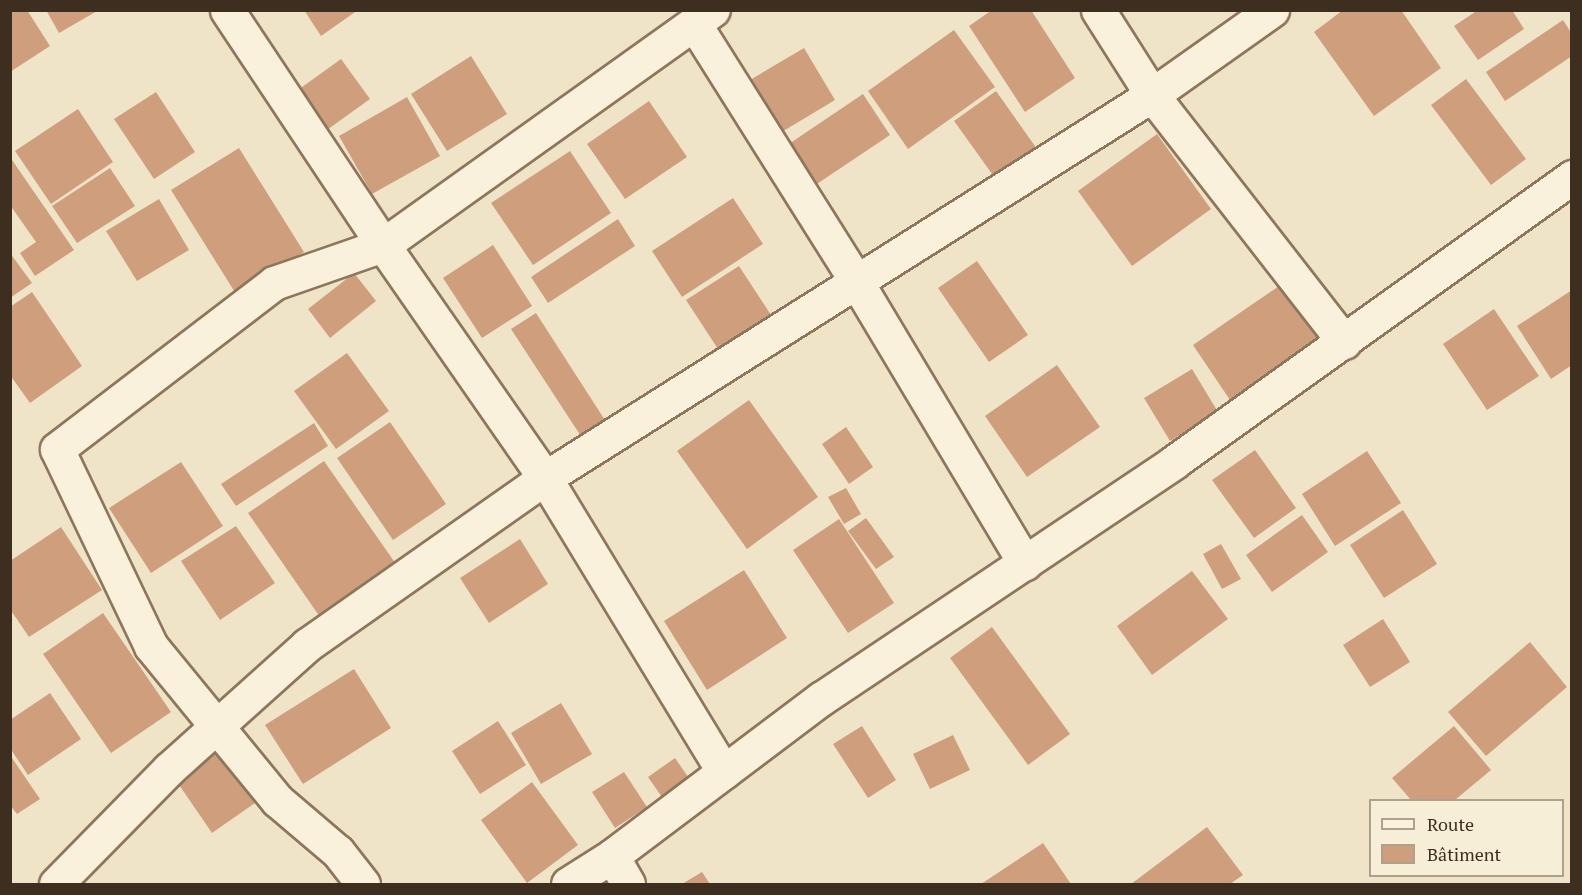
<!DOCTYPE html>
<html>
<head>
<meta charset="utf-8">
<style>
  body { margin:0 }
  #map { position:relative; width:1582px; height:895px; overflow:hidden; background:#f0e4c8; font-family:"PT Serif",serif }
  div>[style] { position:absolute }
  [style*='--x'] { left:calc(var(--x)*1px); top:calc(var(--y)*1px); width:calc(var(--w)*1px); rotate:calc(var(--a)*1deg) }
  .building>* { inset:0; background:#cf9f7d }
  .roads { filter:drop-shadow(2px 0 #8d765c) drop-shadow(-2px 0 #8d765c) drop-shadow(0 2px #8d765c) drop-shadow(0 -2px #8d765c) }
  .minor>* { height:33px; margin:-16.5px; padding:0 16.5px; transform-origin:16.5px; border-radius:16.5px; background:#faf1dc }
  span { translate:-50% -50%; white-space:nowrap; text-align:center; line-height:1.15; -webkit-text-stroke:4.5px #f7eed8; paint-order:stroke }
  .frame { position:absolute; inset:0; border:12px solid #3d2e20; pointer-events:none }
  .legend { position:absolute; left:1369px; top:799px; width:195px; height:78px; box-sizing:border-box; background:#f7eed8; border:2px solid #ada18e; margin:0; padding:8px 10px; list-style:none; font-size:18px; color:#3d2e20 }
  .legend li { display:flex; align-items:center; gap:12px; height:30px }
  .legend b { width:30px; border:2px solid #ada18e }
</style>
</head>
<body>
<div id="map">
  <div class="building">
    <div style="clip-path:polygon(10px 10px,27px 10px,50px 46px,10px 72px)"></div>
    <div style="clip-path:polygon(46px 10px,99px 10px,59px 33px)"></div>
    <div style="clip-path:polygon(304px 10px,358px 10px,321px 36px)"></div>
    <div style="clip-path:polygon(992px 10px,1031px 10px,1075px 78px,1025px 112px,969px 26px)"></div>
    <div style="clip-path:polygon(1343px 10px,1401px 10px,1441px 68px,1374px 116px,1314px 32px)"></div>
    <div style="clip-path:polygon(1478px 10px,1512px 10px,1524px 29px,1478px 60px,1454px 26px)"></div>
    <div style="clip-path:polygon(1563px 20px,1572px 34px,1572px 56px,1505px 101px,1486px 72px)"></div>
    <div style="clip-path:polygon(954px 30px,995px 87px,908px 149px,868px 91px)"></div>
    <div style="clip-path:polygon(804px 48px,835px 100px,765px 142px,733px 90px)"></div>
    <div style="clip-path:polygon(471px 56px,507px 114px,447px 151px,411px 94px)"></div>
    <div style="clip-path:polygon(341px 59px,370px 99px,313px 140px,284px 100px)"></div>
    <div style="clip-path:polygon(1466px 79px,1526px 159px,1491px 185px,1431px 105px)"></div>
    <div style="clip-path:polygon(996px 91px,1037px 149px,995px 178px,954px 121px)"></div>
    <div style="clip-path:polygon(156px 92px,195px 152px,154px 179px,114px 119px)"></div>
    <div style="clip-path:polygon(863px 94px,890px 135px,796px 198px,768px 158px)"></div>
    <div style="clip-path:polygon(407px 97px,440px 156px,372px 194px,339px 136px)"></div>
    <div style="clip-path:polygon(649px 101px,687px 157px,625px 199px,587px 144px)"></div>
    <div style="clip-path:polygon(78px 109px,113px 162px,51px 204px,15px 151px)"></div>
    <div style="clip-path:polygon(1157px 134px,1211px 209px,1132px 266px,1078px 191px)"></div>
    <div style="clip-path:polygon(239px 148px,304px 252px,236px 294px,171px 190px)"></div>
    <div style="clip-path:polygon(570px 151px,611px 213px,533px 265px,491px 203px)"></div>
    <div style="clip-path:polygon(10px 157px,74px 250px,35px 276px,20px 253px,36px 242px,10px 205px)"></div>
    <div style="clip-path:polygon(110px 168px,135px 206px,77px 243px,52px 206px)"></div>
    <div style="clip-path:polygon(733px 198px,763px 244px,682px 297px,652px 251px)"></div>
    <div style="clip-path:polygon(159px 199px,189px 250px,137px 281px,106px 231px)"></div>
    <div style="clip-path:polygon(618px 219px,635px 246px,548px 303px,531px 277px)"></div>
    <div style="clip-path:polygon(493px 245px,532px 306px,482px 338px,443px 278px)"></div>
    <div style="clip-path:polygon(10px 253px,32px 283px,10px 298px)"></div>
    <div style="clip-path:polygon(977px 261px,1028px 335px,989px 362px,938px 288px)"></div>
    <div style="clip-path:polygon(739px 266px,771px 315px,718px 349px,686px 300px)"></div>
    <div style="clip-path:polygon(354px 273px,376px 301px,330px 338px,308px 309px)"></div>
    <div style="clip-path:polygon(1282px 284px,1319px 339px,1230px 400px,1193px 345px)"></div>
    <div style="clip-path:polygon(1572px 290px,1572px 365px,1551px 379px,1517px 326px)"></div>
    <div style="clip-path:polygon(32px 292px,82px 366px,30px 403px,10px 375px,10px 307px)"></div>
    <div style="clip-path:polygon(1494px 309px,1539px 376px,1487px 410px,1443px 344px)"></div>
    <div style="clip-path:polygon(536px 313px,612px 431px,588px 447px,511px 329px)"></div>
    <div style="clip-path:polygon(347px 353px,389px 411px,336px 449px,294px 391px)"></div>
    <div style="clip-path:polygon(1057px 365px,1100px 427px,1027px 477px,985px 416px)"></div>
    <div style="clip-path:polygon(1192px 369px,1218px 412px,1170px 441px,1144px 398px)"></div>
    <div style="clip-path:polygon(749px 400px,818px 497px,747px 549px,677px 451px)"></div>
    <div style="clip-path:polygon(390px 422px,446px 504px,393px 540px,337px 458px)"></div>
    <div style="clip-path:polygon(314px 423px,328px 446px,236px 506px,221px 484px)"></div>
    <div style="clip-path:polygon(846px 427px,873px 467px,849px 484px,822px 444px)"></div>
    <div style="clip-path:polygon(1255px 450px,1296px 508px,1254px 538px,1212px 480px)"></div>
    <div style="clip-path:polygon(1367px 451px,1401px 503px,1335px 546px,1302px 494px)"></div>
    <div style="clip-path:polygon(324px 461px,398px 567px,322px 620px,248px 513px)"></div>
    <div style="clip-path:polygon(181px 462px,223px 526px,151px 573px,109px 508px)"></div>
    <div style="clip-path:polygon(846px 488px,861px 514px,844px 524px,828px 497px)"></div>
    <div style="clip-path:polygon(1403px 510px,1437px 564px,1384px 598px,1350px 545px)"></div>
    <div style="clip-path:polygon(1302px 515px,1328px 552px,1272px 592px,1246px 555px)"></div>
    <div style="clip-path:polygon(866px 518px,894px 557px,876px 569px,848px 531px)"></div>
    <div style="clip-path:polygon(839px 519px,894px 603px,848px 633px,793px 550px)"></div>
    <div style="clip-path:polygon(236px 526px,275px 583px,220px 620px,181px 561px)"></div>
    <div style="clip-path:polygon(61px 527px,102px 590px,29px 637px,10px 609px,10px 561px)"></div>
    <div style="clip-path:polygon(520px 539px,548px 584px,489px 623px,460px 578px)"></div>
    <div style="clip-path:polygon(1221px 544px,1241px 579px,1222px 589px,1203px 554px)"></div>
    <div style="clip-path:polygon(744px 570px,787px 638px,707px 690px,664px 621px)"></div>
    <div style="clip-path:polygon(1192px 571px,1228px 619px,1152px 675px,1117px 626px)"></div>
    <div style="clip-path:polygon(103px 613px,171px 712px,111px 753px,43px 654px)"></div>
    <div style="clip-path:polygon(1383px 619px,1410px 662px,1370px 687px,1343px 645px)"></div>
    <div style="clip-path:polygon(992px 627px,1070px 734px,1028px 765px,950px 658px)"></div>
    <div style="clip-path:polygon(1530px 642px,1567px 687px,1486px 756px,1448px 712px)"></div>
    <div style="clip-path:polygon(354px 669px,391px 728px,303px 784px,265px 725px)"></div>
    <div style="clip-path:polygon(50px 693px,81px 739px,28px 775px,10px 748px,10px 720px)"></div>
    <div style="clip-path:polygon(561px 703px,592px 754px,541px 784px,511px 733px)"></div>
    <div style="clip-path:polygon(498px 721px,526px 765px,480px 794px,452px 751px)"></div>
    <div style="clip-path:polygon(862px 726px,896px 780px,868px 798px,833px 744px)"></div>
    <div style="clip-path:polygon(1454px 726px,1491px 770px,1455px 800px,1411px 800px,1392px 778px)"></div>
    <div style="clip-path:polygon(953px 735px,970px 770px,930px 789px,913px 754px)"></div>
    <div style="clip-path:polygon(216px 747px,255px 803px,212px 833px,173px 776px)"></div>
    <div style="clip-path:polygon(10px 755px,40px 799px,17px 814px,10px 805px)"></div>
    <div style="clip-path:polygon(675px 758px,693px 784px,666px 803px,648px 777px)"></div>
    <div style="clip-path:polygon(624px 772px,647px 807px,615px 828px,592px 792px)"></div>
    <div style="clip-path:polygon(532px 782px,578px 845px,527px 883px,481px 820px)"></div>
    <div style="clip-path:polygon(1207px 827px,1243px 875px,1230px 884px,1131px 884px)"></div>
    <div style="clip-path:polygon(1043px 843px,1071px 884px,981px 884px)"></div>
    <div style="clip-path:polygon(702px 872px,710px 884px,682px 884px)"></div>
  </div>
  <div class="roads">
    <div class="minor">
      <div style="--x:227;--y:10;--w:282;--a:56.4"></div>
      <div style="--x:383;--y:245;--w:284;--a:55.2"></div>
      <div style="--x:545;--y:478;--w:344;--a:58.7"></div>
      <div style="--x:1098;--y:10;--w:101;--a:57.6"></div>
      <div style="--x:1152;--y:95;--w:313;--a:52.1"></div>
      <div style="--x:695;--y:25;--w:302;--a:57.8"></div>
      <div style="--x:856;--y:281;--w:329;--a:59.1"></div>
      <div style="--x:612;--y:856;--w:32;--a:60"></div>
      <div style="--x:56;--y:884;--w:161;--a:-45.5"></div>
      <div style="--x:169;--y:769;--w:186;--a:-41.9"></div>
      <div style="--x:307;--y:645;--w:291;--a:-35.1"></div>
      <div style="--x:545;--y:478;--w:718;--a:-32.25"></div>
      <div style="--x:1152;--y:95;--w:147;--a:-35.3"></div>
      <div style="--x:363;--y:884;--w:41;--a:-128"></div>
      <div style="--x:338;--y:852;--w:80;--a:-139.6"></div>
      <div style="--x:277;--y:800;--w:199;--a:-129.3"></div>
      <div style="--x:151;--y:646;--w:218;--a:-115.5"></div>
      <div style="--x:57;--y:449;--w:273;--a:-37.4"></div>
      <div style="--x:274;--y:283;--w:115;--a:-19.2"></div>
      <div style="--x:383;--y:245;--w:405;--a:-35.5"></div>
      <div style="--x:568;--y:884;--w:52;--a:-32.5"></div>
      <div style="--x:612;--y:856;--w:263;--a:-37"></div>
      <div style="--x:822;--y:698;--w:424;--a:-33.8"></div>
      <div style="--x:1174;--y:462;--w:490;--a:-35.6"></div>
    </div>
  </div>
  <div class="frame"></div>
  <ul class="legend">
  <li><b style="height:8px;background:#faf1dc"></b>Route</li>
  <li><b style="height:16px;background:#cf9f7d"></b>Bâtiment</li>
  </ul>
</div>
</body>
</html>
